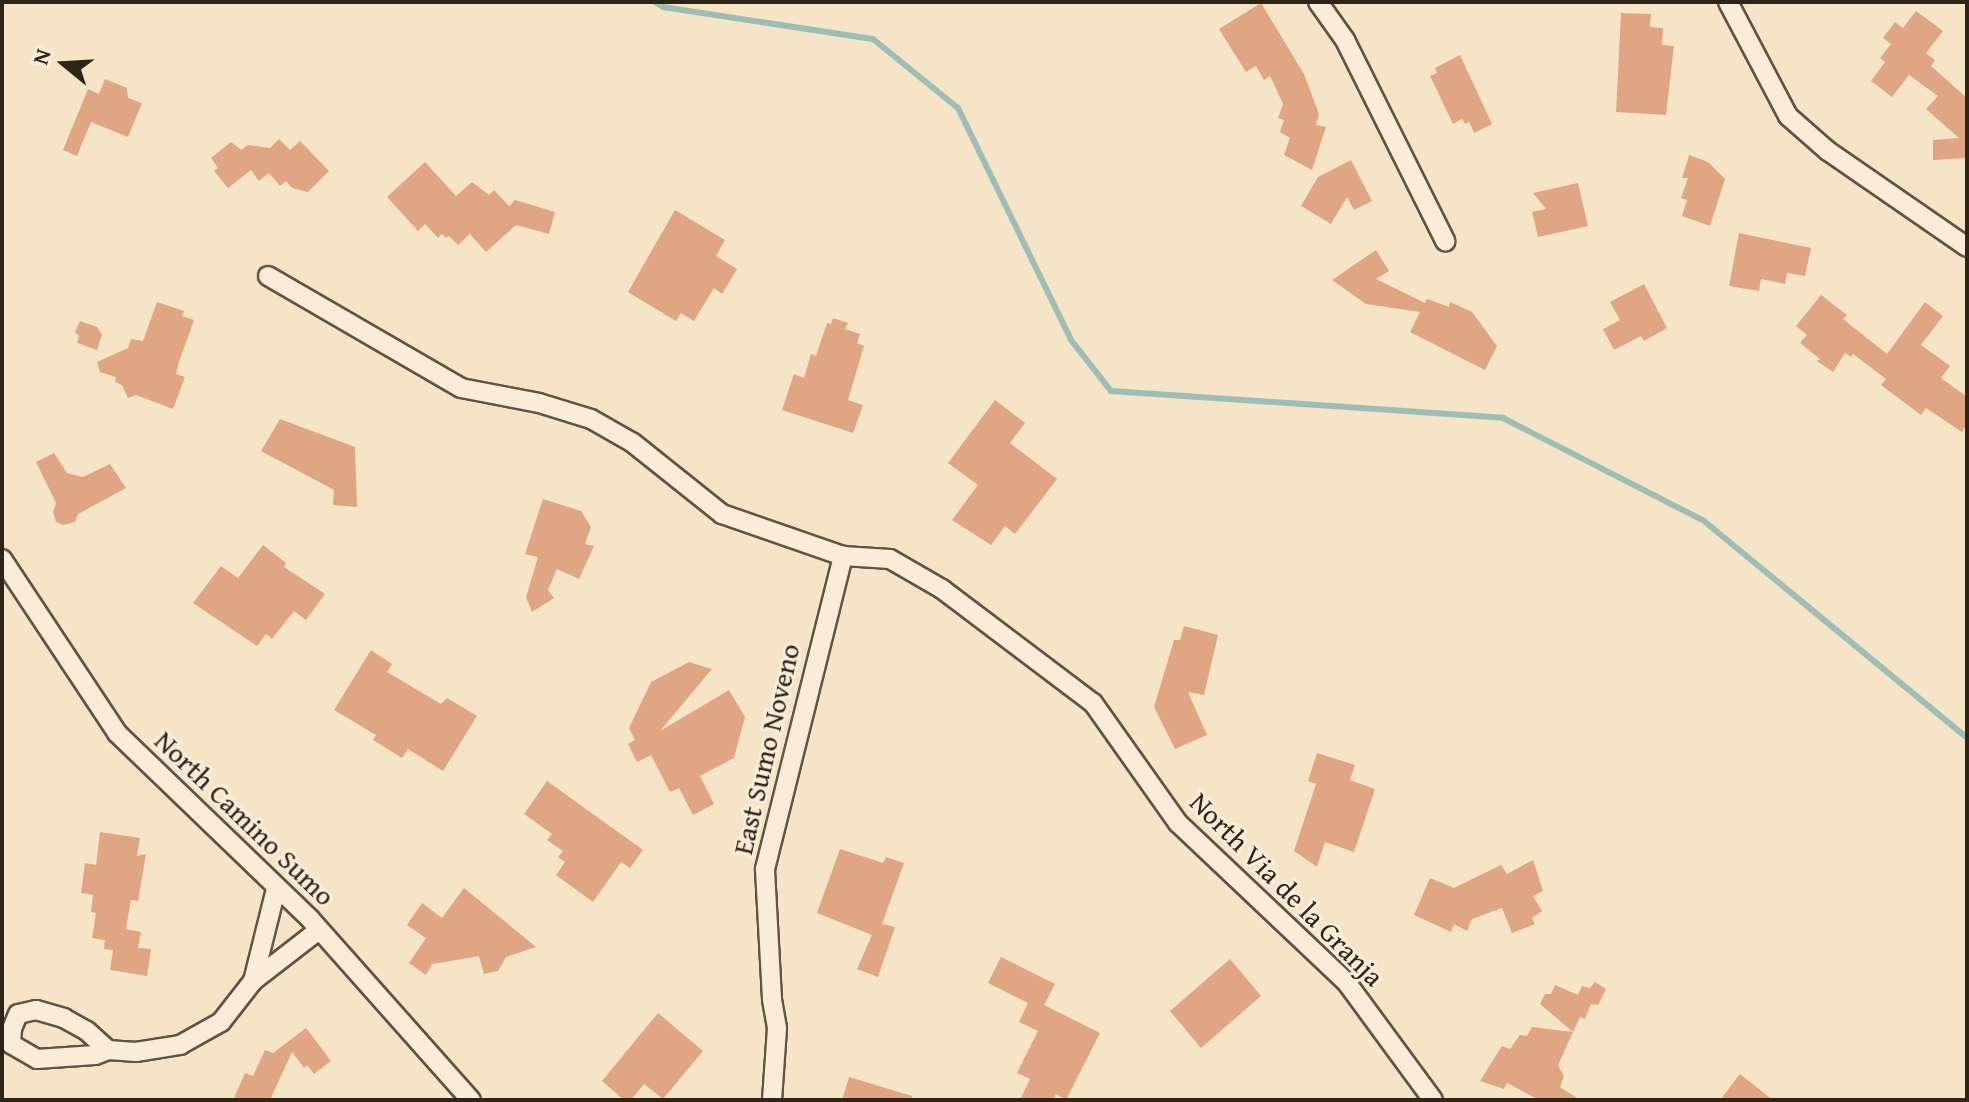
<!DOCTYPE html>
<html>
<head>
<meta charset="utf-8">
<style>
  body { margin:0 }
  #map { position:relative; width:1969px; height:1102px; overflow:hidden; background:#f6e4c6; font-family:"Gentium Book Plus",serif }
  div>[style] { position:absolute }
  [style*='--x'] { left:calc(var(--x)*1px); top:calc(var(--y)*1px); width:calc(var(--w)*1px); rotate:calc(var(--a)*1deg) }
  .stream>* { height:6px; margin:-3px; padding:0 3px; transform-origin:3px; border-radius:3px; background:#9dbeb7 }
  .building>* { inset:0; background:#e0a582 }
  .roads { filter:drop-shadow(2px 0 #605444) drop-shadow(-2px 0 #605444) drop-shadow(0 2px #605444) drop-shadow(0 -2px #605444) }
  .street>* { height:18px; margin:-9px; padding:0 9px; transform-origin:9px; border-radius:9px; background:#f9edda }
  span { translate:-50% -50%; white-space:nowrap; text-align:center; line-height:1.15; -webkit-text-stroke:6px #f9edda; paint-order:stroke }
  .street-label { font-size:28px; color:#2e2418 }
  .frame { position:absolute; inset:0; border:4px solid #2e2418; pointer-events:none }
  .north { position:absolute; left:24px; top:24px; width:80px; height:80px; -webkit-text-stroke:6px #f9edda; paint-order:stroke; rotate:288deg; font-size:22px; font-weight:700; line-height:32px; text-align:center; color:#2e2418 }
  .north::after { content:''; display:block; margin:auto; width:28px; height:36px; background:#2e2418; clip-path:polygon(50% 0,100% 100%,50% 72%,0 100%) }
</style>
</head>
<body>
<div id="map">
  <div class="stream">
    <div style="--x:655;--y:2;--w:9;--a:32"></div>
    <div style="--x:663;--y:7;--w:212;--a:8.7"></div>
    <div style="--x:873;--y:39;--w:109;--a:39.1"></div>
    <div style="--x:958;--y:108;--w:258;--a:64"></div>
    <div style="--x:1071;--y:340;--w:65;--a:51.9"></div>
    <div style="--x:1111;--y:391;--w:393;--a:3.9"></div>
    <div style="--x:1503;--y:418;--w:226;--a:27.1"></div>
    <div style="--x:1704;--y:521;--w:341;--a:39.5"></div>
  </div>
  <div class="building">
    <div style="clip-path:polygon(1261px 3px,1304px 74px,1319px 114px,1316px 125px,1326px 127px,1312px 170px,1284px 155px,1290px 138px,1280px 132px,1284px 120px,1278px 118px,1283px 104px,1270px 76px,1264px 80px,1256px 66px,1246px 72px,1219px 29px)"></div>
    <div style="clip-path:polygon(1916px 11px,1943px 31px,1926px 53px,1935px 60px,1931px 66px,1967px 98px,1967px 158px,1933px 160px,1933px 140px,1959px 138px,1926px 109px,1938px 96px,1909px 75px,1892px 97px,1871px 81px,1885px 62px,1880px 58px,1891px 44px,1883px 38px,1895px 22px,1903px 28px)"></div>
    <div style="clip-path:polygon(1621px 13px,1651px 14px,1650px 27px,1663px 28px,1662px 45px,1674px 46px,1666px 115px,1616px 112px)"></div>
    <div style="clip-path:polygon(1460px 55px,1492px 124px,1474px 133px,1469px 122px,1465px 124px,1462px 119px,1453px 124px,1430px 76px,1437px 73px,1435px 68px)"></div>
    <div style="clip-path:polygon(105px 79px,127px 88px,128px 98px,142px 103px,128px 137px,91px 122px,77px 156px,63px 150px,88px 89px,99px 94px)"></div>
    <div style="clip-path:polygon(279px 139px,290px 150px,300px 141px,329px 171px,308px 192px,292px 188px,286px 181px,280px 186px,269px 173px,259px 181px,251px 170px,228px 188px,214px 171px,218px 168px,211px 158px,231px 142px,241px 150px,248px 145px,270px 148px)"></div>
    <div style="clip-path:polygon(1689px 155px,1708px 162px,1725px 179px,1710px 226px,1682px 216px,1687px 200px,1681px 198px,1688px 178px,1682px 178px)"></div>
    <div style="clip-path:polygon(1351px 160px,1372px 201px,1354px 210px,1347px 197px,1331px 224px,1301px 206px,1318px 177px)"></div>
    <div style="clip-path:polygon(425px 162px,456px 196px,472px 182px,489px 195px,494px 190px,509px 206px,515px 200px,555px 212px,549px 234px,516px 225px,486px 252px,470px 234px,458px 245px,449px 236px,446px 238px,442px 234px,438px 238px,425px 224px,418px 231px,387px 197px)"></div>
    <div style="clip-path:polygon(1578px 183px,1588px 226px,1538px 237px,1532px 212px,1546px 209px,1533px 193px)"></div>
    <div style="clip-path:polygon(675px 210px,725px 240px,716px 256px,737px 269px,722px 294px,714px 288px,694px 321px,681px 313px,676px 321px,628px 292px)"></div>
    <div style="clip-path:polygon(1739px 233px,1811px 248px,1805px 276px,1787px 273px,1785px 284px,1761px 279px,1759px 291px,1729px 286px)"></div>
    <div style="clip-path:polygon(1376px 250px,1389px 271px,1376px 279px,1425px 303px,1427px 299px,1449px 307px,1450px 302px,1472px 312px,1497px 346px,1485px 370px,1410px 332px,1420px 312px,1366px 304px,1332px 280px)"></div>
    <div style="clip-path:polygon(1644px 284px,1667px 328px,1644px 341px,1641px 336px,1614px 350px,1603px 329px,1620px 320px,1610px 302px)"></div>
    <div style="clip-path:polygon(1821px 295px,1847px 315px,1843px 319px,1887px 354px,1925px 302px,1943px 316px,1921px 345px,1950px 366px,1941px 378px,1967px 397px,1967px 424px,1962px 432px,1926px 408px,1921px 415px,1881px 385px,1886px 379px,1853px 354px,1851px 357px,1845px 353px,1833px 372px,1817px 361px,1820px 359px,1800px 343px,1807px 335px,1796px 326px)"></div>
    <div style="clip-path:polygon(157px 302px,184px 311px,182px 316px,194px 320px,179px 362px,176px 374px,185px 377px,173px 409px,136px 395px,128px 398px,122px 385px,115px 382px,116px 377px,100px 372px,97px 362px,128px 348px,131px 339px,143px 341px)"></div>
    <div style="clip-path:polygon(833px 318px,848px 323px,845px 329px,860px 334px,857px 343px,864px 346px,848px 400px,863px 405px,853px 433px,782px 410px,794px 374px,804px 378px,811px 354px,816px 356px,827px 323px,831px 324px)"></div>
    <div style="clip-path:polygon(80px 321px,97px 327px,102px 335px,97px 350px,77px 343px,79px 336px,75px 332px)"></div>
    <div style="clip-path:polygon(995px 400px,1025px 423px,1010px 443px,1057px 479px,1015px 534px,1005px 526px,991px 545px,952px 520px,978px 485px,948px 463px)"></div>
    <div style="clip-path:polygon(280px 419px,355px 447px,357px 507px,333px 505px,334px 490px,261px 451px)"></div>
    <div style="clip-path:polygon(54px 453px,67px 473px,83px 477px,110px 464px,126px 488px,78px 514px,75px 522px,63px 525px,56px 522px,53px 512px,56px 503px,36px 462px)"></div>
    <div style="clip-path:polygon(543px 499px,581px 511px,591px 527px,585px 544px,594px 546px,579px 579px,557px 569px,548px 590px,554px 598px,532px 612px,526px 597px,538px 557px,525px 554px)"></div>
    <div style="clip-path:polygon(263px 545px,286px 563px,284px 567px,325px 594px,306px 620px,294px 611px,272px 639px,266px 634px,257px 646px,193px 603px,221px 566px,238px 578px)"></div>
    <div style="clip-path:polygon(1184px 626px,1218px 635px,1204px 695px,1188px 692px,1207px 735px,1175px 749px,1154px 707px,1174px 640px,1180px 640px)"></div>
    <div style="clip-path:polygon(371px 650px,392px 664px,387px 672px,441px 704px,447px 698px,477px 716px,443px 771px,408px 749px,402px 758px,373px 740px,376px 735px,334px 710px)"></div>
    <div style="clip-path:polygon(689px 662px,712px 669px,660px 731px,729px 690px,745px 717px,734px 758px,700px 776px,714px 804px,693px 815px,679px 788px,670px 792px,651px 755px,637px 762px,628px 744px,635px 740px,629px 728px,651px 682px)"></div>
    <div style="clip-path:polygon(1317px 753px,1355px 765px,1350px 780px,1375px 789px,1354px 852px,1325px 842px,1317px 867px,1294px 851px,1316px 784px,1308px 781px)"></div>
    <div style="clip-path:polygon(547px 781px,643px 850px,630px 868px,621px 862px,593px 902px,556px 875px,565px 862px,558px 857px,563px 851px,547px 840px,552px 834px,524px 814px)"></div>
    <div style="clip-path:polygon(100px 832px,140px 838px,137px 856px,146px 854px,138px 901px,131px 900px,126px 929px,141px 932px,138px 948px,151px 949px,147px 976px,110px 970px,113px 950px,104px 949px,105px 940px,92px 938px,96px 913px,91px 912px,93px 895px,81px 893px,85px 863px,96px 865px)"></div>
    <div style="clip-path:polygon(840px 849px,883px 863px,886px 857px,904px 863px,882px 924px,895px 927px,878px 977px,857px 969px,872px 935px,817px 913px)"></div>
    <div style="clip-path:polygon(1533px 860px,1543px 891px,1533px 896px,1542px 911px,1532px 918px,1535px 924px,1512px 933px,1502px 908px,1472px 919px,1467px 931px,1454px 924px,1451px 932px,1414px 915px,1430px 878px,1454px 888px,1501px 865px,1507px 874px)"></div>
    <div style="clip-path:polygon(464px 888px,536px 947px,506px 957px,498px 971px,484px 974px,479px 956px,432px 964px,426px 975px,409px 963px,426px 938px,407px 925px,422px 903px,442px 918px)"></div>
    <div style="clip-path:polygon(1001px 957px,1055px 984px,1044px 1005px,1100px 1033px,1066px 1100px,1056px 1094px,1053px 1100px,1020px 1100px,1030px 1079px,1017px 1073px,1038px 1031px,1019px 1022px,1028px 1003px,988px 983px)"></div>
    <div style="clip-path:polygon(1230px 959px,1261px 996px,1201px 1048px,1170px 1011px)"></div>
    <div style="clip-path:polygon(1595px 982px,1606px 989px,1598px 1005px,1591px 1004px,1585px 1019px,1580px 1017px,1558px 1065px,1564px 1076px,1560px 1087px,1580px 1100px,1539px 1100px,1507px 1083px,1504px 1089px,1480px 1081px,1502px 1046px,1510px 1049px,1520px 1035px,1527px 1036px,1532px 1027px,1573px 1032px,1540px 1004px,1545px 994px,1551px 994px,1555px 985px,1578px 995px,1582px 986px,1590px 988px)"></div>
    <div style="clip-path:polygon(658px 1013px,703px 1051px,663px 1099px,644px 1084px,631px 1100px,624px 1100px,602px 1081px)"></div>
    <div style="clip-path:polygon(306px 1028px,331px 1061px,314px 1074px,307px 1065px,304px 1068px,292px 1052px,270px 1100px,233px 1100px,245px 1073px,253px 1076px,265px 1050px,273px 1053px)"></div>
    <div style="clip-path:polygon(1740px 1074px,1773px 1100px,1720px 1100px)"></div>
    <div style="clip-path:polygon(849px 1077px,912px 1096px,911px 1100px,842px 1100px)"></div>
  </div>
  <div class="roads">
    <div class="street">
      <div style="--x:1318;--y:2;--w:47;--a:54.6"></div>
      <div style="--x:1345;--y:40;--w:225;--a:63.5"></div>
      <div style="--x:1728;--y:2;--w:129;--a:62.2"></div>
      <div style="--x:1788;--y:116;--w:53;--a:41.2"></div>
      <div style="--x:1828;--y:151;--w:169;--a:34.6"></div>
      <div style="--x:268;--y:276;--w:223;--a:30.1"></div>
      <div style="--x:461;--y:388;--w:79;--a:10.9"></div>
      <div style="--x:539;--y:403;--w:54;--a:17.1"></div>
      <div style="--x:591;--y:419;--w:48;--a:29.7"></div>
      <div style="--x:633;--y:443;--w:114;--a:38.6"></div>
      <div style="--x:722;--y:514;--w:128;--a:19.1"></div>
      <div style="--x:843;--y:556;--w:47;--a:3.7"></div>
      <div style="--x:890;--y:559;--w:60;--a:30"></div>
      <div style="--x:942;--y:589;--w:189;--a:37.1"></div>
      <div style="--x:1093;--y:703;--w:147;--a:54.7"></div>
      <div style="--x:1178;--y:823;--w:233;--a:43.4"></div>
      <div style="--x:1347;--y:983;--w:145;--a:53.7"></div>
      <div style="--x:2;--y:559;--w:209;--a:56.5"></div>
      <div style="--x:117;--y:733;--w:269;--a:43.9"></div>
      <div style="--x:311;--y:920;--w:241;--a:48.4"></div>
      <div style="--x:276;--y:889;--w:95;--a:104"></div>
      <div style="--x:253;--y:981;--w:83;--a:-37.7"></div>
      <div style="--x:108;--y:1050;--w:28;--a:-138"></div>
      <div style="--x:87;--y:1031;--w:26;--a:-151"></div>
      <div style="--x:64;--y:1018;--w:29;--a:-164"></div>
      <div style="--x:36;--y:1010;--w:18;--a:167"></div>
      <div style="--x:18;--y:1014;--w:16;--a:112"></div>
      <div style="--x:12;--y:1029;--w:15;--a:94"></div>
      <div style="--x:11;--y:1044;--w:30;--a:30"></div>
      <div style="--x:37;--y:1059;--w:58;--a:-3.9"></div>
      <div style="--x:95;--y:1055;--w:14;--a:-21"></div>
      <div style="--x:108;--y:1050;--w:28;--a:4"></div>
      <div style="--x:136;--y:1052;--w:45;--a:-9"></div>
      <div style="--x:180;--y:1045;--w:47;--a:-29.3"></div>
      <div style="--x:221;--y:1022;--w:52;--a:-52"></div>
      <div style="--x:772;--y:1100;--w:72;--a:-86"></div>
      <div style="--x:777;--y:1028;--w:29;--a:-100"></div>
      <div style="--x:772;--y:999;--w:130;--a:-93.1"></div>
      <div style="--x:765;--y:869;--w:323;--a:-76"></div>
    </div>
  </div>
  <div class="street-label">
    <span style="left:766px;top:749px;rotate:-77deg">East Sumo Noveno</span>
    <span style="left:245px;top:818px;rotate:44deg">North Camino Sumo</span>
    <span style="left:1287px;top:889px;rotate:45deg">North Via de la Granja</span>
  </div>
  <div class="frame"></div>
  <div class="north">N</div>
</div>
</body>
</html>
